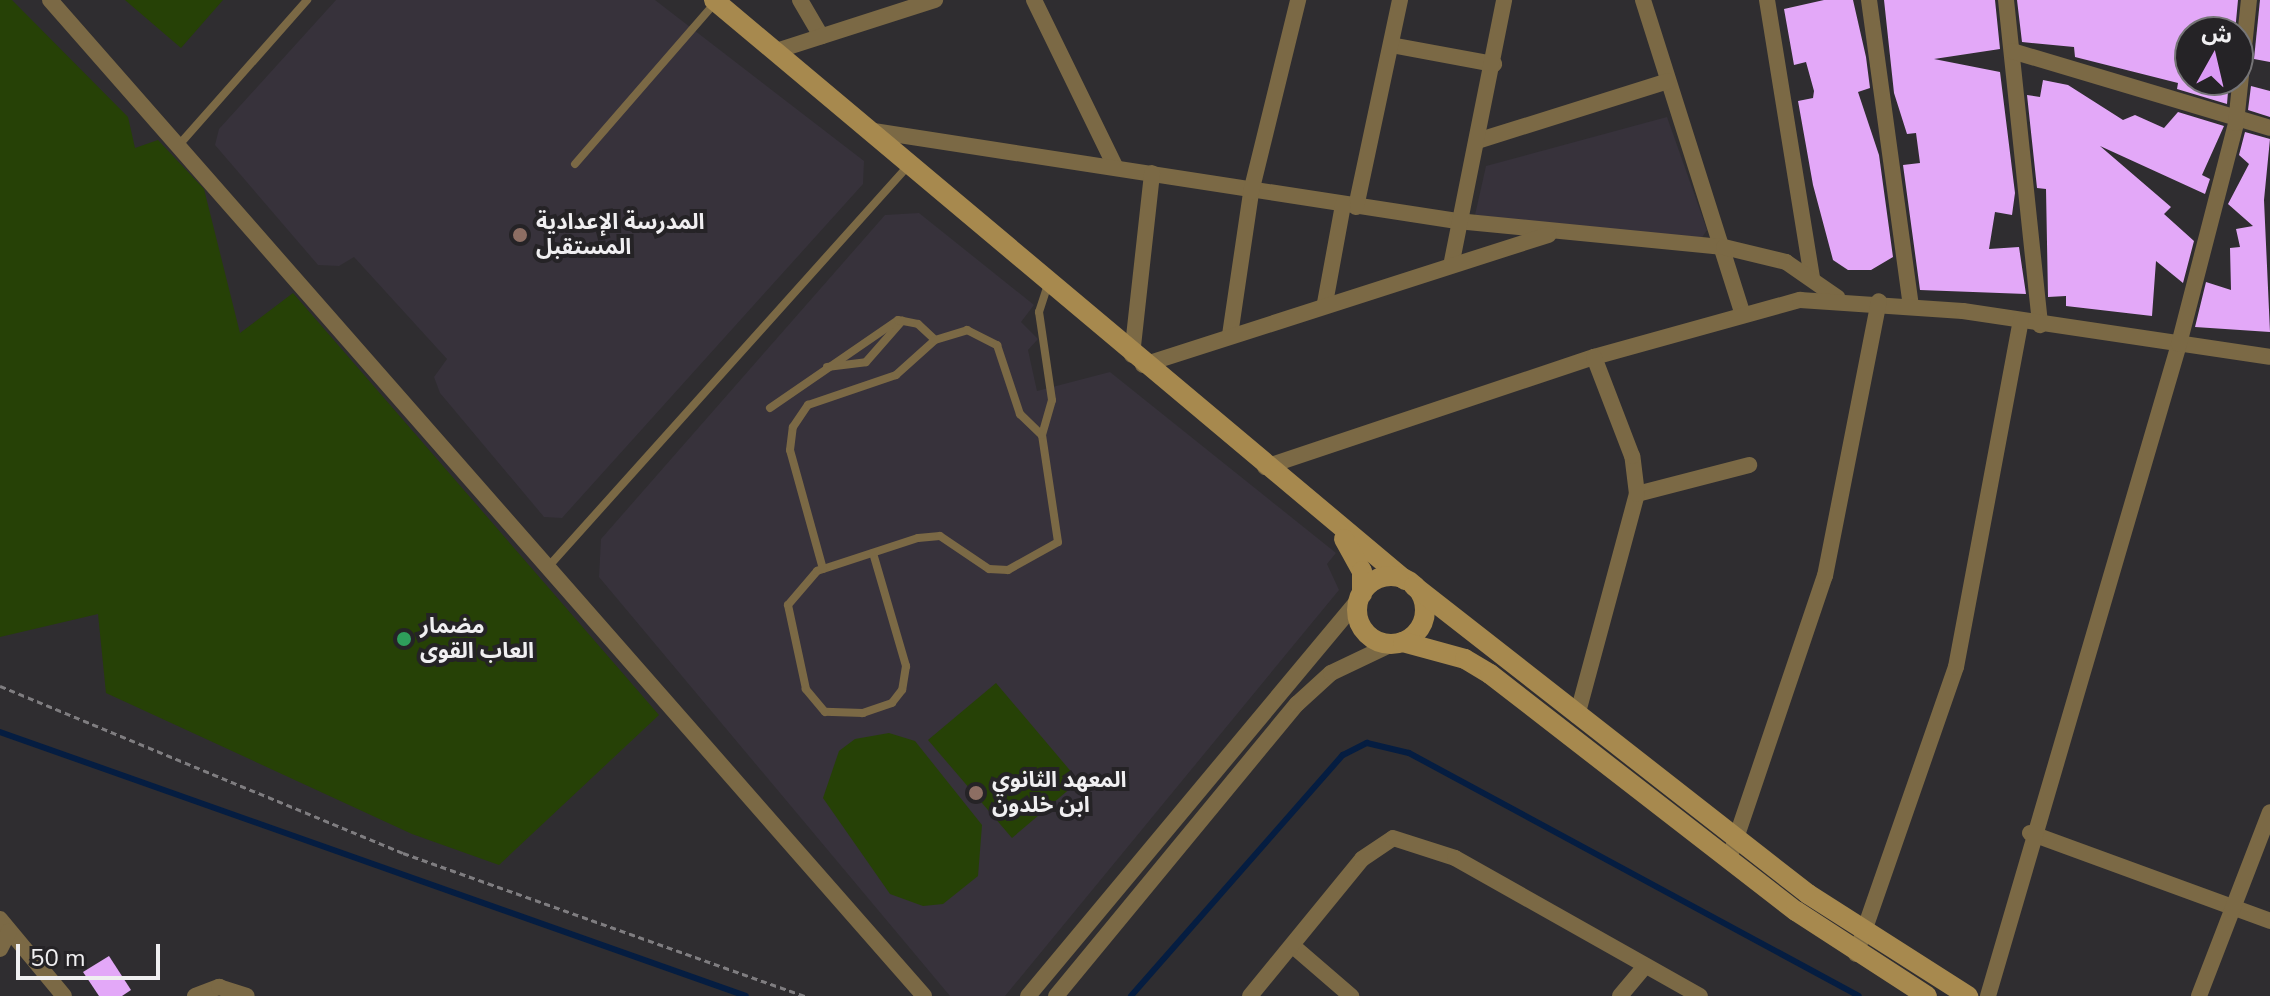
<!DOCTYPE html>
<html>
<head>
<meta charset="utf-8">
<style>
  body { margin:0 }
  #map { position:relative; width:2270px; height:996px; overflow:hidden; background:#2f2d30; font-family:"Nunito Sans","Noto Sans Arabic",sans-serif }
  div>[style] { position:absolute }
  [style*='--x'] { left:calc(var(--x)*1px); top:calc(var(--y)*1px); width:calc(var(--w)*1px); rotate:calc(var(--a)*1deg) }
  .built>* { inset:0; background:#37323b }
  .green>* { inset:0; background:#264106 }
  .stream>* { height:6px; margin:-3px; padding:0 3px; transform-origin:3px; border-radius:3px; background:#051d41 }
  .building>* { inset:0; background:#e3a8f8 }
  .path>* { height:3px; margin-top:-1.5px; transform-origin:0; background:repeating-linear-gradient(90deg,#7f7d80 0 6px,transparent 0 10px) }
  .lane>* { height:8px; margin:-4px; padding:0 4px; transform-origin:4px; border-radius:4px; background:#7b6945 }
  .street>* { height:16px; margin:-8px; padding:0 8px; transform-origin:8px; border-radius:8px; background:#7b6945 }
  .secondary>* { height:20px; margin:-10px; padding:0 10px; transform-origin:10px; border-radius:10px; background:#a7894e }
  .secondary>.ring { margin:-10px; padding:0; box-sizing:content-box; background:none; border:20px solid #a7894e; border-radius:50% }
  .dots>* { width:22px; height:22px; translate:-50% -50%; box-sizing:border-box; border:4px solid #252326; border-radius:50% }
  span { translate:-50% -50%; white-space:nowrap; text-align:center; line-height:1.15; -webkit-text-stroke:8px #252326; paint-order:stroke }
  .poi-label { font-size:22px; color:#f0eff1; font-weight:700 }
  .left { translate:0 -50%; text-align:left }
  .north { position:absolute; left:2174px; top:16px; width:80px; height:80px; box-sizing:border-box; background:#252326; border:2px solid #767577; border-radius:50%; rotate:8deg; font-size:22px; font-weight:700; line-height:32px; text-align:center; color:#f0eff1 }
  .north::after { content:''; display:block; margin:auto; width:28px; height:36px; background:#db9af6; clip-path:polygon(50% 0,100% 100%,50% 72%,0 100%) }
  .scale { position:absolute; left:16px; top:944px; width:144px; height:36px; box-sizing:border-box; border:4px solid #f0eff1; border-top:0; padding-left:10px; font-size:24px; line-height:28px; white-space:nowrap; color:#f0eff1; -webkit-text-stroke:6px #252326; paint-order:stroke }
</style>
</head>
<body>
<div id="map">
  <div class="built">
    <div style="clip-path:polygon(336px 0,655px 0,864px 161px,863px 184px,562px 518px,544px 517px,440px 393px,434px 377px,447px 359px,354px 257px,339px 266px,318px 265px,215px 145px,219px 129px)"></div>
    <div style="clip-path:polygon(1667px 117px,1707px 230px,1699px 242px,1475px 215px,1486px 166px)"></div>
    <div style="clip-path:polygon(919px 213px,1034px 305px,1021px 322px,1038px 339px,1028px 350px,1037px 391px,1110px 372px,1336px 553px,1327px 564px,1339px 590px,1005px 996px,950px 996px,599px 577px,601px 539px,885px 215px)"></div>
  </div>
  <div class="green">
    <div style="clip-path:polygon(0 0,12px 0,128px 117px,135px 148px,158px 140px,204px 189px,240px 333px,293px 293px,659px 715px,499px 865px,412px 834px,106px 693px,98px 614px,0 637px)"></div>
    <div style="clip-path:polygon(125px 0,223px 0,181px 48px)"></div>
    <div style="clip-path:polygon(996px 683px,1079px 781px,1012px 838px,928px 740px)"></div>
    <div style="clip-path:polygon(889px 733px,915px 741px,982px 825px,978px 876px,943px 904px,923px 906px,890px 894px,823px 798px,839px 751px,855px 739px)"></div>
  </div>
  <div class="stream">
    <div style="--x:0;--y:732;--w:791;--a:19.49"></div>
    <div style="--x:1131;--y:996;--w:321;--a:-48.7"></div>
    <div style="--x:1343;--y:755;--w:27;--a:-27"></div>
    <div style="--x:1367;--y:743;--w:43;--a:13.4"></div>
    <div style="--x:1409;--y:753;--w:511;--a:28.37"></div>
  </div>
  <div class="building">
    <div style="clip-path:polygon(1824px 0,1853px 0,1866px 57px,1870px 88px,1858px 92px,1879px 155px,1893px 257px,1871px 270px,1848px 270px,1833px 260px,1813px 185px,1798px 101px,1813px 98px,1814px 91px,1806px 62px,1794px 65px,1784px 9px)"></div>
    <div style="clip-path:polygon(1884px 0,1995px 0,2000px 49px,1934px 59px,2000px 72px,2015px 193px,2012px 215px,1995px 212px,1989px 249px,2019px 247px,2026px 294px,1920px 290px,1903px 165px,1920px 163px,1916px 133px,1907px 134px,1894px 93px)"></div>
    <div style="clip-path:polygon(2017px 0,2238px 0,2235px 32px,2190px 32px,2179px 67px,2190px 70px,2190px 80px,2229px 80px,2227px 104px,2177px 89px,2178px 83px,2075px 57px,2074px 47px,2022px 42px)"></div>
    <div style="clip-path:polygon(2260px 0,2270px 0,2270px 62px,2254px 59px)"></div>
    <div style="clip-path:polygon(2043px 80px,2068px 85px,2123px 120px,2135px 115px,2164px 128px,2178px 112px,2224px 126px,2202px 175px,2210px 179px,2205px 194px,2100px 146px,2171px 207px,2164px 214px,2194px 241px,2183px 283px,2156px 261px,2152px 316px,2066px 306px,2066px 296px,2048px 297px,2046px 189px,2037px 188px,2027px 95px,2040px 97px)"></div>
    <div style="clip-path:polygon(2251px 86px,2270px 91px,2270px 117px,2248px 110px)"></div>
    <div style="clip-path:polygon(2245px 132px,2270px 139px,2264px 200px,2270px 332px,2195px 327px,2206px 282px,2231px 290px,2230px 248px,2240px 247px,2236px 229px,2253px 226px,2228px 204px,2249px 164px,2239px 155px)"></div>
    <div style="clip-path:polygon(109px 956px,131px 990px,122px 996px,99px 996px,83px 972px)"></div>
  </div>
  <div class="path">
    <div style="--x:0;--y:686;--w:436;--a:22.5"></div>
    <div style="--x:403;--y:853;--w:427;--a:19.6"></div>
  </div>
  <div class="lane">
    <div style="--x:178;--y:146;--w:195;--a:-48.5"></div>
    <div style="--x:575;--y:164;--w:215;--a:-49"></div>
    <div style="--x:827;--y:367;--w:39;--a:-7"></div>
    <div style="--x:866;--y:362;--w:55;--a:-48.7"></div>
    <div style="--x:770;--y:408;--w:155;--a:-34.5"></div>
    <div style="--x:898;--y:320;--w:20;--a:11"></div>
    <div style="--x:918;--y:324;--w:23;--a:43"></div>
    <div style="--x:873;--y:553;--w:118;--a:73.7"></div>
    <div style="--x:906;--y:666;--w:24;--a:99"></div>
    <div style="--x:902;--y:690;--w:16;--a:128"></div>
    <div style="--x:892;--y:703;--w:31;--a:161"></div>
    <div style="--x:863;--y:713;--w:38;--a:-178"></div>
    <div style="--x:825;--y:712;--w:30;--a:-130"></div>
    <div style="--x:806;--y:689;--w:86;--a:-102.1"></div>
    <div style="--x:788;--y:605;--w:45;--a:-49.5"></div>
    <div style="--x:817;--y:571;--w:106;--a:-18.1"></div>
    <div style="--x:918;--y:538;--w:22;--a:-5"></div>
    <div style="--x:940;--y:536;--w:59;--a:34"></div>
    <div style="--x:989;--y:569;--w:19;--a:3"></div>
    <div style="--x:1008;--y:570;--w:57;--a:-29.2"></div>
    <div style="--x:1058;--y:542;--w:108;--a:-98.5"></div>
    <div style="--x:1042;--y:435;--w:36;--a:-74"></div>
    <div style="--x:1052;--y:400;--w:89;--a:-98.4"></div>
    <div style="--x:1039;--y:312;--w:28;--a:-72"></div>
    <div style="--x:548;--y:567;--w:539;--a:-48.08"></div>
    <div style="--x:823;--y:569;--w:123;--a:-105.5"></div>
    <div style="--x:790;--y:450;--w:23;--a:-83"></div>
    <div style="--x:793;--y:427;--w:27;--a:-56"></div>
    <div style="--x:808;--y:405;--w:93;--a:-18.8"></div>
    <div style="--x:896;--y:375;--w:52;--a:-41.9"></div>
    <div style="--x:935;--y:340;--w:34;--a:-17"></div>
    <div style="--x:967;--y:330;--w:34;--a:27"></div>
    <div style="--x:997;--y:345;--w:73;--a:71.6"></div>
    <div style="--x:1020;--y:414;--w:30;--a:44"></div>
  </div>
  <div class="street">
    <div style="--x:50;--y:0;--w:1325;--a:48.73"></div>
    <div style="--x:800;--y:0;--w:42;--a:59.7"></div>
    <div style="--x:1034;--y:0;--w:185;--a:64"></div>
    <div style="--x:1643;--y:0;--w:327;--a:72.4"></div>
    <div style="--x:1767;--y:0;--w:281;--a:80.8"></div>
    <div style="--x:1869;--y:0;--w:308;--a:82.2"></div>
    <div style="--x:2006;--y:0;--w:327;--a:84"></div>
    <div style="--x:1391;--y:45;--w:105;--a:10.5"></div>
    <div style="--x:779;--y:50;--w:164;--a:-17.8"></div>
    <div style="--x:2012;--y:51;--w:269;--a:16.6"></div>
    <div style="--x:867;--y:130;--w:597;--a:8.77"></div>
    <div style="--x:1457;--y:221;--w:268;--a:5.6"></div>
    <div style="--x:1724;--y:247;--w:64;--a:13.6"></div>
    <div style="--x:1786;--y:262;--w:63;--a:34.7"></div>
    <div style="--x:1477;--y:141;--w:200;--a:-17.4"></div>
    <div style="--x:1356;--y:207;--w:212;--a:-78"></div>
    <div style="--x:1452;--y:261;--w:266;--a:-78.7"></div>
    <div style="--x:1325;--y:303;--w:100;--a:-79.6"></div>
    <div style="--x:1230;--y:335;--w:145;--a:-81.6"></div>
    <div style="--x:1251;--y:192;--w:198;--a:-76.2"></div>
    <div style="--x:1132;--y:355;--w:183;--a:-83.7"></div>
    <div style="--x:1143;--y:365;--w:426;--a:-17.8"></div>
    <div style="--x:1265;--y:467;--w:347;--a:-18.5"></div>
    <div style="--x:1594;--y:357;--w:214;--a:-15.5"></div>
    <div style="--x:1800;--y:300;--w:163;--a:3.9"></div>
    <div style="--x:1963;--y:311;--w:310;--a:8.5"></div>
    <div style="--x:1637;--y:494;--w:116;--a:-14.5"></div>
    <div style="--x:1577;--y:716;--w:230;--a:-74.9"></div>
    <div style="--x:1637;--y:494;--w:38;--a:-97"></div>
    <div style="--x:1632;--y:456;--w:106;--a:-111"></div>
    <div style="--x:2030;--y:833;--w:256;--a:20.1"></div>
    <div style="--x:1729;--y:859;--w:299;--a:-71.3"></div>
    <div style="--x:1825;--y:576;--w:280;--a:-78.9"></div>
    <div style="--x:0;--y:919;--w:100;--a:50.3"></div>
    <div style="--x:1293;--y:946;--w:77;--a:40.8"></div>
    <div style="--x:0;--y:949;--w:20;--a:-63"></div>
    <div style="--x:1856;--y:954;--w:304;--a:-70.8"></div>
    <div style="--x:1956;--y:667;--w:353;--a:-79.4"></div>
    <div style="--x:195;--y:996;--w:26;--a:-21"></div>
    <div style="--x:219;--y:987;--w:29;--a:18"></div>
    <div style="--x:1028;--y:996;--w:518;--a:-50.17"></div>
    <div style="--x:1056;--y:996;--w:379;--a:-50.5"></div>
    <div style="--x:1297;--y:704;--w:46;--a:-42.4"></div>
    <div style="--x:1331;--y:673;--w:68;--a:-25.4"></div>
    <div style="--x:1250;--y:996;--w:177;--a:-50.7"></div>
    <div style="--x:1362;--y:859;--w:37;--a:-34"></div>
    <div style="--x:1393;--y:838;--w:65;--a:17.9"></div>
    <div style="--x:1455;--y:858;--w:281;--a:29.4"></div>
    <div style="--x:1620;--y:996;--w:39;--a:-50"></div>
    <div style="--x:1988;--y:996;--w:679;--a:-73.67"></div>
    <div style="--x:2179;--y:344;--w:228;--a:-75.5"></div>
    <div style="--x:2236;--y:123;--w:124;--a:-84"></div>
    <div style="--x:2199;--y:996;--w:197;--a:-68.9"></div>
  </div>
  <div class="secondary">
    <div style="--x:714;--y:0;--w:902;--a:40.01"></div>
    <div style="--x:1344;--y:539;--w:37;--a:61"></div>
    <div style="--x:1362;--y:571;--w:23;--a:90"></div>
    <div class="ring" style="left:1357px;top:576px;width:48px;height:48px"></div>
    <div style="--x:1414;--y:586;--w:500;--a:38.02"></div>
    <div style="--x:1808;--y:894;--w:190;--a:32.5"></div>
    <div style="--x:1403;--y:642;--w:64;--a:15.3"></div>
    <div style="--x:1465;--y:659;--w:29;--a:31"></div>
    <div style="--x:1490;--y:674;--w:387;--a:37.8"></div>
    <div style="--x:1796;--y:911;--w:156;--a:33"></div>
  </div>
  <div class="dots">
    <div style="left:520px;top:235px;background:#8d6e63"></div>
    <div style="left:404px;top:639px;background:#2e9e5b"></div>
    <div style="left:976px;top:793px;background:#8d6e63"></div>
  </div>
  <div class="poi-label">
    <span class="left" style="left:536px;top:235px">المدرسة الإعدادية<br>المستقبل</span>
    <span class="left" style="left:420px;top:639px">مضمار<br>العاب القوى</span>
    <span class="left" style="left:992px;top:793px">المعهد الثانوي<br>ابن خلدون</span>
  </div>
  <div class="north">ش</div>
  <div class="scale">50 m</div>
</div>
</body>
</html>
